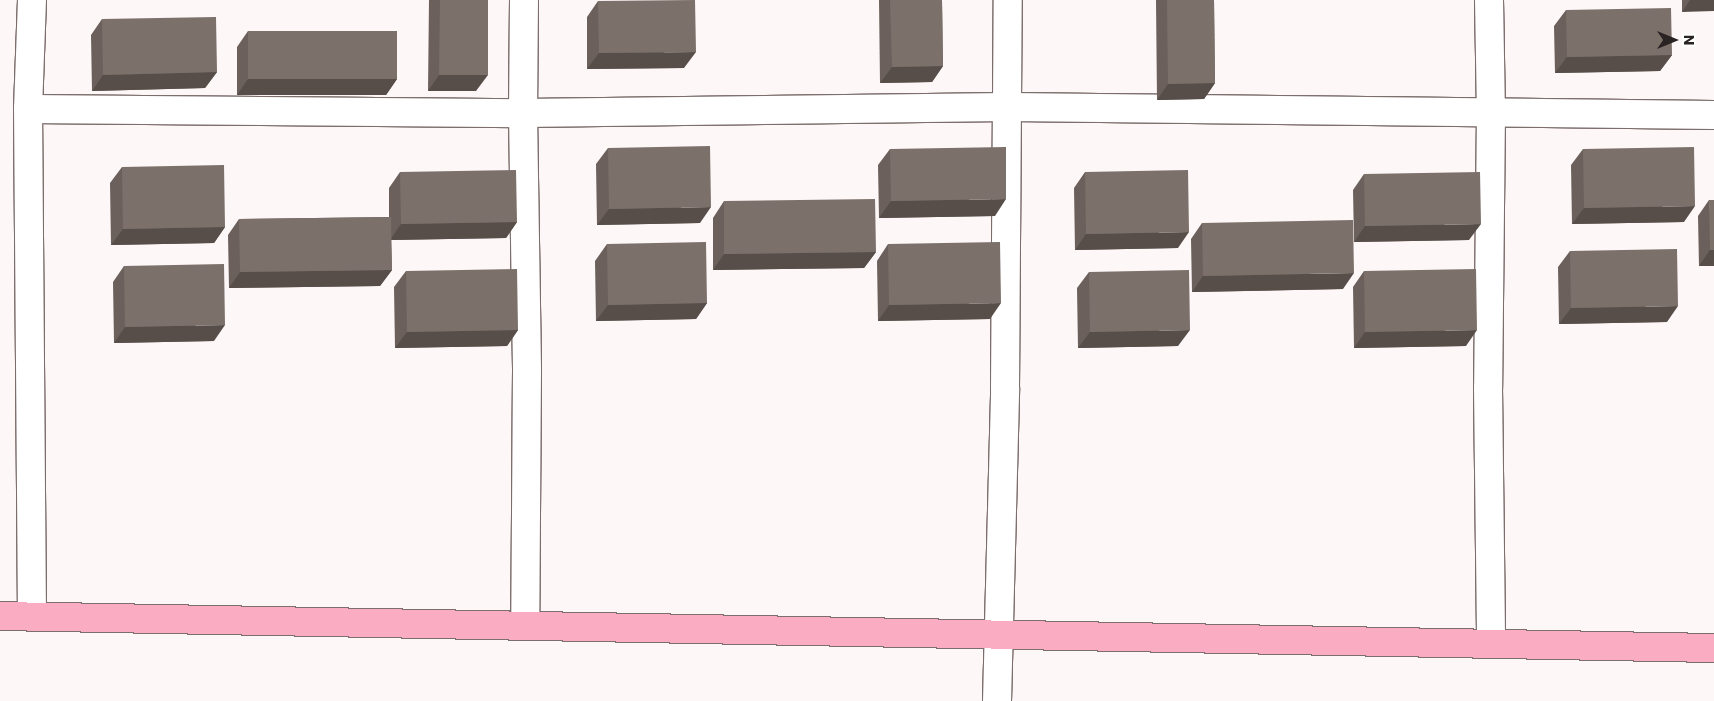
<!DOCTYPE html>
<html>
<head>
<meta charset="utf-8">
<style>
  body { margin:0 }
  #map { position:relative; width:1714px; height:701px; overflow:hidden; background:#fef7f7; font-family:Poppins,sans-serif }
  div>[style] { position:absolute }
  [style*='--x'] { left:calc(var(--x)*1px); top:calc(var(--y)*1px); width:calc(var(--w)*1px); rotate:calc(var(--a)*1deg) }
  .roads { filter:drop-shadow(1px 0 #7c6e6c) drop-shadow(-1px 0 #7c6e6c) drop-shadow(0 1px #7c6e6c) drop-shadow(0 -1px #7c6e6c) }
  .minor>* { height:28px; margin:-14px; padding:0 14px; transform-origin:14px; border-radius:14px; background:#fff }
  .trunk>* { height:28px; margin:-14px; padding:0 14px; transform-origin:14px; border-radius:14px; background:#faacc2 }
  .wall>* { inset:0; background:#6b605b }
  .shaded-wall>* { inset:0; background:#574e4a }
  .building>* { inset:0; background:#7c706a }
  span { translate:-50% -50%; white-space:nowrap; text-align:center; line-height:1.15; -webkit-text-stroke:4px #fff; paint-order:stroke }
  .north { position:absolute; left:1649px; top:15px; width:50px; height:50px; -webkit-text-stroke:4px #fff; paint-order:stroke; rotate:90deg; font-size:14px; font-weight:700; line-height:20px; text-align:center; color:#292323 }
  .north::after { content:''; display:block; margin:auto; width:18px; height:22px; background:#292323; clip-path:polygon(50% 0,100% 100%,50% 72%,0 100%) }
</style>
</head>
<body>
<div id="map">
  <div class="roads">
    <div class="minor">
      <div style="--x:524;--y:0;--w:113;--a:90.5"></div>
      <div style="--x:523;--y:113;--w:258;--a:89.1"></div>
      <div style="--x:527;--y:371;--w:255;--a:90.4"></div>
      <div style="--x:1489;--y:0;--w:112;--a:89"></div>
      <div style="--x:1491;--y:112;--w:276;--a:90.6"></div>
      <div style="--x:1488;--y:388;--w:256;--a:89.3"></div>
      <div style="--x:28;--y:109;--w:495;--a:0.5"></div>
      <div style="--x:523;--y:113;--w:483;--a:-0.7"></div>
      <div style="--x:1006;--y:107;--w:708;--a:0.65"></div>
      <div style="--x:32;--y:617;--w:508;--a:-90.45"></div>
      <div style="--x:28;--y:109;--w:109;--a:-87.9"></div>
      <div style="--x:997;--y:701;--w:313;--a:-88.5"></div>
      <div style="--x:1005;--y:388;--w:388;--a:-89.6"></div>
    </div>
    <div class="trunk">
      <div style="--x:0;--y:616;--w:1714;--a:1.07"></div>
    </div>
  </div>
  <div class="wall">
    <div style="clip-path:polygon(429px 0,488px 0,476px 91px,428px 91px)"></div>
    <div style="clip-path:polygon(879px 0,942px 0,943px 66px,932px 82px,880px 83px)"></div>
    <div style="clip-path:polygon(1156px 0,1214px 0,1215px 83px,1204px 99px,1157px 100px)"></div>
    <div style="clip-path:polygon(1682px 0,1714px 0,1682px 12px)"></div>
    <div style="clip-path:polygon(598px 1px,684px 68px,587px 69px,587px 17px)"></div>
    <div style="clip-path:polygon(1566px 10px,1672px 55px,1660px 71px,1555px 73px,1554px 26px)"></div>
    <div style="clip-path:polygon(102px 19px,217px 72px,205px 88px,92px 91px,91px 35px)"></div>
    <div style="clip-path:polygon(248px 31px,397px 79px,386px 95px,237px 95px,237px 47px)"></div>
    <div style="clip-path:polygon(608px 148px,700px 223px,597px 225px,596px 164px)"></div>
    <div style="clip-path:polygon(890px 149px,995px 216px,879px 218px,878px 165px)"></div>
    <div style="clip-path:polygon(1583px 149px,1684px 222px,1572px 224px,1571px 165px)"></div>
    <div style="clip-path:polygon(122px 167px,225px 227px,214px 243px,111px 245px,110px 183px)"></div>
    <div style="clip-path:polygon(400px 172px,517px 222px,506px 238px,391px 240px,392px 270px,380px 286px,229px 288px,228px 235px,239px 219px,389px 217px,389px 188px)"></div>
    <div style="clip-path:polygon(1085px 172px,1178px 248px,1075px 250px,1074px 188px)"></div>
    <div style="clip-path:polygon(1364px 174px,1469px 240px,1354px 242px,1353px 190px)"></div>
    <div style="clip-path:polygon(1709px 200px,1714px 266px,1699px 266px,1698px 216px)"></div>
    <div style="clip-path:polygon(724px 201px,876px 252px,864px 268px,713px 270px,713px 218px)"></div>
    <div style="clip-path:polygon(1202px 223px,1343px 289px,1192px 292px,1191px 239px)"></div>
    <div style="clip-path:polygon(607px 244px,707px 303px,696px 319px,596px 321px,595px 261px)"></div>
    <div style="clip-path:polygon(888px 244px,990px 319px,878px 321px,877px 261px)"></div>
    <div style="clip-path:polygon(1570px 251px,1667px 322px,1559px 324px,1558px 267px)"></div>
    <div style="clip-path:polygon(124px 266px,214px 341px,114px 343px,113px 282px)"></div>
    <div style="clip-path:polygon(406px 271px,518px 330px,507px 346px,395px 348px,394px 287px)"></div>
    <div style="clip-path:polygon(1364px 271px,1466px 346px,1354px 348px,1353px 287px)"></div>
    <div style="clip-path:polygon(1089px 272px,1178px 346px,1078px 348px,1077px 288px)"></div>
  </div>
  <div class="shaded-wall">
    <div style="clip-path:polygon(1690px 0,1714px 0,1714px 11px,1682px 12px)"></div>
    <div style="clip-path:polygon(696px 52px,684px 68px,587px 69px,599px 53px)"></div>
    <div style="clip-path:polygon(1672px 55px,1660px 71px,1555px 73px,1567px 57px)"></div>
    <div style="clip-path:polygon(943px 66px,932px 82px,880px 83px,892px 67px)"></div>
    <div style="clip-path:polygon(217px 72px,205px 88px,92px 91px,103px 75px)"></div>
    <div style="clip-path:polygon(439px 75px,488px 75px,476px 91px,428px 91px)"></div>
    <div style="clip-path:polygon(248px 79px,397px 79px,386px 95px,237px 95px)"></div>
    <div style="clip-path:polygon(1215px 83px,1204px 99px,1157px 100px,1168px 84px)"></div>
    <div style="clip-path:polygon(1006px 199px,995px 216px,879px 218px,891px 201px)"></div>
    <div style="clip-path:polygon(1695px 206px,1684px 222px,1572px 224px,1584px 208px)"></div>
    <div style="clip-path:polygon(711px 207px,700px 223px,597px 225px,609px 209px)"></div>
    <div style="clip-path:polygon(517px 222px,506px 238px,390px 240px,401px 224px)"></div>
    <div style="clip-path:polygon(1481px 224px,1469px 240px,1354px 242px,1365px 226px)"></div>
    <div style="clip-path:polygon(225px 227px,214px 243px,111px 245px,123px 229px)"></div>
    <div style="clip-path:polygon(1189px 232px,1178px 248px,1075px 250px,1086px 234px)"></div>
    <div style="clip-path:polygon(1710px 250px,1714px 250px,1714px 266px,1699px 266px)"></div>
    <div style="clip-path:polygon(876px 252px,864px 268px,713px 270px,724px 254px)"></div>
    <div style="clip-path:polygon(392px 270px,380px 286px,229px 288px,240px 272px)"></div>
    <div style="clip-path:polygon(1354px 273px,1343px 289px,1192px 292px,1203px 276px)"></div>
    <div style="clip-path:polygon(707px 303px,696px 319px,596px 321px,608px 305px)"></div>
    <div style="clip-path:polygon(1001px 303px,990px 319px,878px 321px,889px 305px)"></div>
    <div style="clip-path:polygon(1678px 306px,1667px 322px,1559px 324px,1571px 308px)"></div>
    <div style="clip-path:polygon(225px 325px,214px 341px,114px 343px,125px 327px)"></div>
    <div style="clip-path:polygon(518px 330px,507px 346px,395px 348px,407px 332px)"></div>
    <div style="clip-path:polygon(1190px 330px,1178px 346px,1078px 348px,1090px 332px)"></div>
    <div style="clip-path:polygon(1477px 330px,1466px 346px,1354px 348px,1365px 332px)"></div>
  </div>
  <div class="building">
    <div style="clip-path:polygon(440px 0,488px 0,488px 75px,439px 75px)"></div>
    <div style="clip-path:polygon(695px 0,696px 52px,599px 53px,598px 1px)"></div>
    <div style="clip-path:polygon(890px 0,942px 0,943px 66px,892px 67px)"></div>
    <div style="clip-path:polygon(1167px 0,1214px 0,1215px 83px,1168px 84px)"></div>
    <div style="clip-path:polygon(1671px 8px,1672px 55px,1567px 57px,1566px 10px)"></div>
    <div style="clip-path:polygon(216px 17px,217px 72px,103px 75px,102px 19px)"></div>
    <div style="clip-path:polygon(248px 31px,397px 31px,397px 79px,248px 79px)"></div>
    <div style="clip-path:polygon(710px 146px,711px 207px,609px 209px,608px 148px)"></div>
    <div style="clip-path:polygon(1006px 147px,1006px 199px,891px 201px,890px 149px)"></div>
    <div style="clip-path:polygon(1694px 147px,1695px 206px,1584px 208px,1583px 149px)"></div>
    <div style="clip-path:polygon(224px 165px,225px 227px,123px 229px,122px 167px)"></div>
    <div style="clip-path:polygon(516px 170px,517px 222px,401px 224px,400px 172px)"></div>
    <div style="clip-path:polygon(1188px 170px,1189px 232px,1086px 234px,1085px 172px)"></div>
    <div style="clip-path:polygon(1480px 172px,1481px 224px,1365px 226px,1364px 174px)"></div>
    <div style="clip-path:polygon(875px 199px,876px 252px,724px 254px,724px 201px)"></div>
    <div style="clip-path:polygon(1709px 200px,1714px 200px,1714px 250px,1710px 250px)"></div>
    <div style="clip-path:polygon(391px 217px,392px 270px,240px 272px,239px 219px)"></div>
    <div style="clip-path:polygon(1353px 220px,1354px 273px,1203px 276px,1202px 223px)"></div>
    <div style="clip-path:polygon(706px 242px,707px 303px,608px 305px,607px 244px)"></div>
    <div style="clip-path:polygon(1000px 242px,1001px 303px,889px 305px,888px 244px)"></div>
    <div style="clip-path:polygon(1677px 249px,1678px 306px,1571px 308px,1570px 251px)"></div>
    <div style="clip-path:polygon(224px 264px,225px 325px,125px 327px,124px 266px)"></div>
    <div style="clip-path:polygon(517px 269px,518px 330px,407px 332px,406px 271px)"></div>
    <div style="clip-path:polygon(1476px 269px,1477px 330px,1365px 332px,1364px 271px)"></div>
    <div style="clip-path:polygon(1189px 270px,1190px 330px,1090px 332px,1089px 272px)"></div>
  </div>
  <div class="north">N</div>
</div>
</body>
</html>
